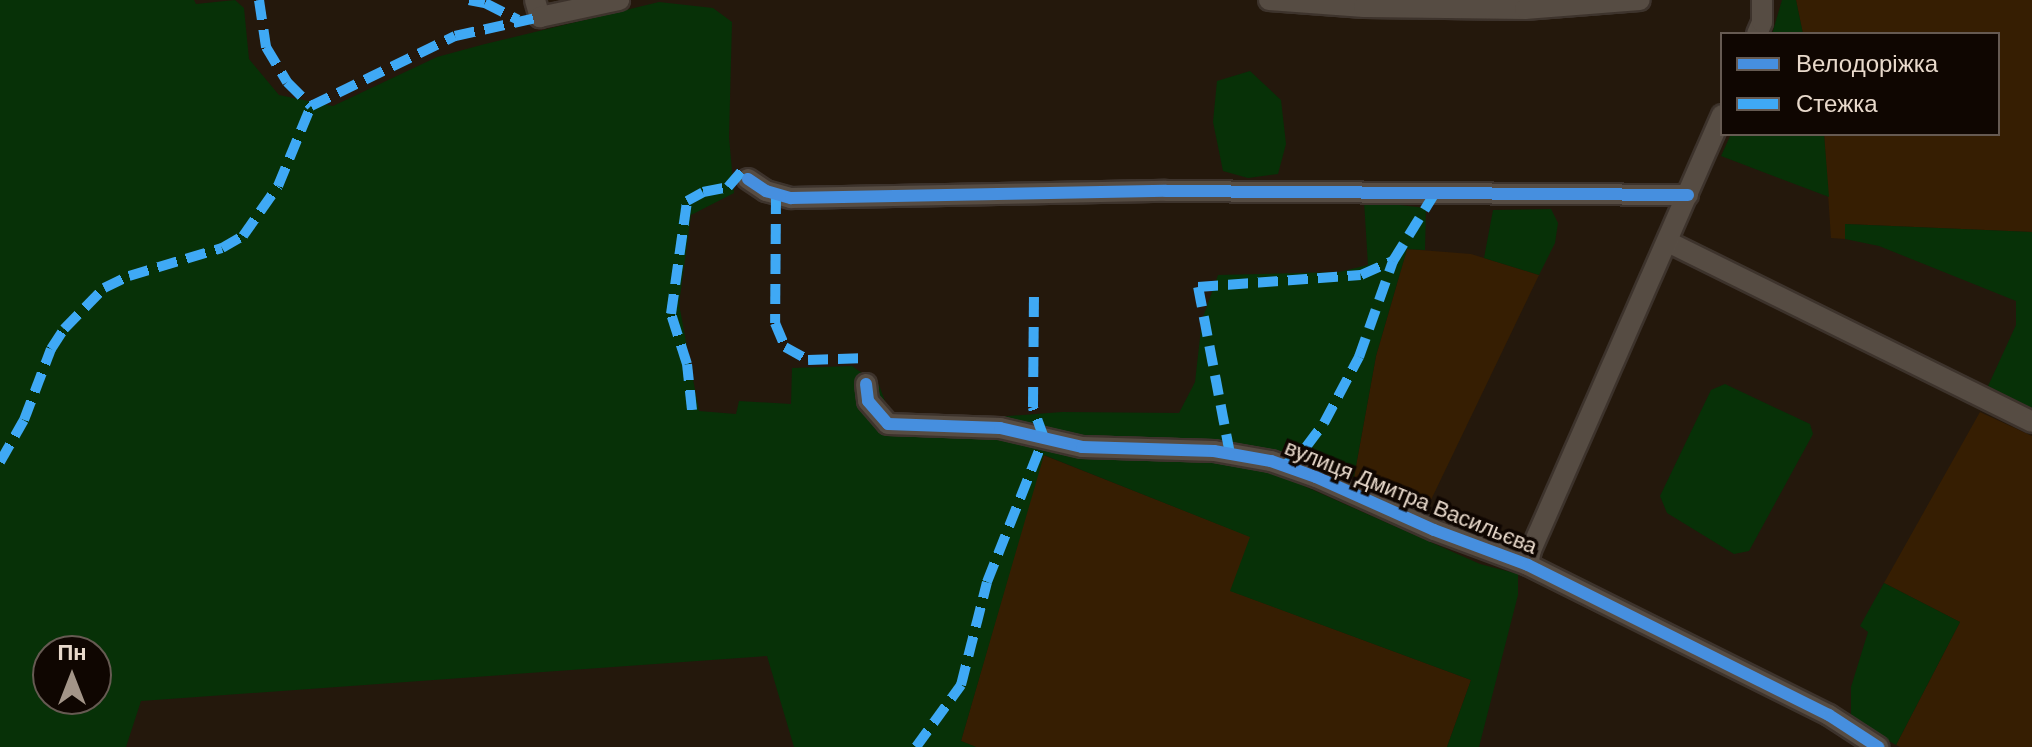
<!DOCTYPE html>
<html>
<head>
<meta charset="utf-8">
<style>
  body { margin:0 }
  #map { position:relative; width:2032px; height:747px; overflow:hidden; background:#24180c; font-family:Helvetica,sans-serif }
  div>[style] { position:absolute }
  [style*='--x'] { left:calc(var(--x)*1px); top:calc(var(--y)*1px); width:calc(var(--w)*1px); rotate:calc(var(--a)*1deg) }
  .built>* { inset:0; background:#361e02 }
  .green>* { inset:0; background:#073107 }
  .roads { filter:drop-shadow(2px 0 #3d332c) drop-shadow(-2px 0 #3d332c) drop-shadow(0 2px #3d332c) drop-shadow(0 -2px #3d332c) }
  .minor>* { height:20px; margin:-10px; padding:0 10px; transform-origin:10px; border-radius:10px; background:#564c43 }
  .quiet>* { height:10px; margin-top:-5px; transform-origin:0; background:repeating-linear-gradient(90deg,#3fa9f5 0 20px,transparent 0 30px) }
  .cycleway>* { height:12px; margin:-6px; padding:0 6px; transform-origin:6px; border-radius:6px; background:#468fdf }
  span { translate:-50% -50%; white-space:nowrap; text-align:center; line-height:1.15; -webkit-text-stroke:7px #0f0601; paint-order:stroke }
  .street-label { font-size:22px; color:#e8d9cb }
  .legend { position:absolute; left:1720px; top:32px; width:280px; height:104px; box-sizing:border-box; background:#0f0601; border:2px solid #665a52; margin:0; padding:10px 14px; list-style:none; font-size:24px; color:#e8d9cb }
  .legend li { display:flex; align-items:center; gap:16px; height:40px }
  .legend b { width:40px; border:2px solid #665a52 }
  .north { position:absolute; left:32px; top:635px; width:80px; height:80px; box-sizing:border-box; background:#0f0601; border:2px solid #665a52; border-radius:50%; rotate:0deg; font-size:22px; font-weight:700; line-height:32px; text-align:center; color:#e8d9cb }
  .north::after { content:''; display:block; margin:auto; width:28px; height:36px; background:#a39588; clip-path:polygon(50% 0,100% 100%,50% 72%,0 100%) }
</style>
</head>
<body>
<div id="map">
  <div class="built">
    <div style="clip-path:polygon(1796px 0,2032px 0,2032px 232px,1845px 224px,1845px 239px,1831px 238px,1824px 134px,1998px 134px,1998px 34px,1803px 34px)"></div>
    <div style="clip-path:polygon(1407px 249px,1471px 254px,1539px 275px,1429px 504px,1354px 477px,1376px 356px)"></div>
    <div style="clip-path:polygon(1980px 412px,2032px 436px,2032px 747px,1900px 747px,1896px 745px,1960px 622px,1884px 583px)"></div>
    <div style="clip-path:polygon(1043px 455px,1251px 537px,1231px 591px,1471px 680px,1447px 747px,976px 747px,961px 741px)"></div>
  </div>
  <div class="green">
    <div style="clip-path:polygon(evenodd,0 0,194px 0,196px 4px,235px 0,244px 8px,249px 59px,279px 95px,333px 106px,437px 57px,485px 44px,659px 2px,713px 8px,732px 22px,729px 137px,734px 193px,691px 215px,679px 304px,699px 411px,736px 414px,739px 401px,791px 404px,792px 368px,852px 366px,879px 385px,889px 412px,944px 421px,1062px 412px,1179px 413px,1195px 382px,1202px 320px,1218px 275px,1339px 272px,1368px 265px,1364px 201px,1426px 208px,1425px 250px,1407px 249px,1376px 356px,1354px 477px,1324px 467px,1304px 486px,1480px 564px,1518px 574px,1518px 595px,1479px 747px,1447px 747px,1471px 680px,1230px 591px,1250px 537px,1044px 455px,961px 741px,976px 747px,794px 747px,767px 656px,141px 701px,126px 747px,0 747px,0 0,48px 651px,96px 651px,96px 699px,48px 699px,48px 651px)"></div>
    <div style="clip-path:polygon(1782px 0,1796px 0,1803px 34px,1772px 34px)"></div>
    <div style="clip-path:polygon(1250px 71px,1281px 100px,1286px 144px,1278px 174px,1248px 178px,1223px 171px,1213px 122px,1217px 81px)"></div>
    <div style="clip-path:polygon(1731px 134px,1824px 134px,1829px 197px,1721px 156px)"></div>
    <div style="clip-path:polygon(1551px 209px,1558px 223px,1555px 243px,1539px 275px,1484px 258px,1493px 210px)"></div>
    <div style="clip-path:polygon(1845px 224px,2032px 232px,2032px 408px,1988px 386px,2016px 325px,2016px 301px,1879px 246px,1845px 239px)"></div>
    <div style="clip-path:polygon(1725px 384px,1810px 424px,1813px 434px,1749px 551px,1734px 554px,1667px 513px,1660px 496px,1711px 390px)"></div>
    <div style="clip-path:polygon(1884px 583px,1960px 622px,1896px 745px,1851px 719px,1851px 687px,1868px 632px,1860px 626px)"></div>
  </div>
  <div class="roads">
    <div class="minor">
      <div style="--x:535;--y:0;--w:18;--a:74"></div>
      <div style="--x:540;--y:17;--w:81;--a:-12.1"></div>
      <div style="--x:1269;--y:0;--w:95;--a:4.2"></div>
      <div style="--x:1364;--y:7;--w:161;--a:0.7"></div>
      <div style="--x:1525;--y:9;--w:115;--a:-4.5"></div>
      <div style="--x:1757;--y:34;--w:13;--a:-67"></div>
      <div style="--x:1762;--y:22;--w:22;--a:-90"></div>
      <div style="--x:748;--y:179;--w:22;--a:34"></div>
      <div style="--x:766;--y:191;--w:26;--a:16"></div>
      <div style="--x:791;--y:198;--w:375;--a:-1.1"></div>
      <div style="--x:1166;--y:191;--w:522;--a:0.44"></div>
      <div style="--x:1668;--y:242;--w:406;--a:26.3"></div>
      <div style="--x:866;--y:384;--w:17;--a:83"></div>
      <div style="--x:868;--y:401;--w:30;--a:49"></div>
      <div style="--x:888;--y:424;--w:112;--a:2"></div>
      <div style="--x:1000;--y:428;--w:84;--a:13"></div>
      <div style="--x:1082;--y:447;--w:132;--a:1.7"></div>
      <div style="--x:1214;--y:451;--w:58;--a:10"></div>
      <div style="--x:1271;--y:461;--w:48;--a:19.6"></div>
      <div style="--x:1316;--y:477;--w:129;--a:24.2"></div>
      <div style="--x:1434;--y:530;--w:100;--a:20.4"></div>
      <div style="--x:1528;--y:565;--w:336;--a:26.5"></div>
      <div style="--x:1829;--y:715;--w:59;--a:33.1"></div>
      <div style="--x:1528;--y:565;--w:15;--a:-79"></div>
      <div style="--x:1531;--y:550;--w:475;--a:-66.3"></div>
    </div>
  </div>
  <div class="quiet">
    <div style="--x:259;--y:0;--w:48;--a:81.5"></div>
    <div style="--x:266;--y:47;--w:41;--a:59"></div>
    <div style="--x:287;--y:82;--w:34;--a:45"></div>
    <div style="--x:469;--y:0;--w:16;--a:11"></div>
    <div style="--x:485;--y:3;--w:37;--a:27"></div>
    <div style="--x:776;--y:194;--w:129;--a:90.4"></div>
    <div style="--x:775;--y:323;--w:26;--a:67"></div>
    <div style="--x:785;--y:347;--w:26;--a:29"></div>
    <div style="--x:808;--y:360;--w:59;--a:-1.9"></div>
    <div style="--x:692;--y:410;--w:46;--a:-96.2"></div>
    <div style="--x:687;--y:364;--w:52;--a:-107.7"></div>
    <div style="--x:671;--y:314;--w:114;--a:-81.9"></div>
    <div style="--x:687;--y:201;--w:18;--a:-29"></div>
    <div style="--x:703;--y:192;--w:25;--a:-11"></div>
    <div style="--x:728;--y:187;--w:23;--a:-49"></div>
    <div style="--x:1230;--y:454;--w:170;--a:-100.8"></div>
    <div style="--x:1198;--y:287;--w:163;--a:-4.2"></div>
    <div style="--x:1361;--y:275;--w:35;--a:-24"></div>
    <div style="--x:1393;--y:261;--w:80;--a:-58.3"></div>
    <div style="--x:0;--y:462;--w:48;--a:-60.3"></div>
    <div style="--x:24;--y:420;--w:76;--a:-69.2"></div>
    <div style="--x:51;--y:349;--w:24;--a:-57"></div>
    <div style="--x:64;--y:329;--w:57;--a:-45.7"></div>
    <div style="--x:104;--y:288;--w:28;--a:-26"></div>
    <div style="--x:129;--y:276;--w:97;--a:-16.8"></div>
    <div style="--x:222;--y:248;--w:24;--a:-30"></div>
    <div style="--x:243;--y:236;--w:61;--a:-55"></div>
    <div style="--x:278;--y:186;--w:87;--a:-67.6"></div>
    <div style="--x:311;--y:106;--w:160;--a:-25.9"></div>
    <div style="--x:455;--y:36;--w:87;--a:-12.6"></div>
    <div style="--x:1284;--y:466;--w:29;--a:-41"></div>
    <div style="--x:1306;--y:447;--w:30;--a:-53"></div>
    <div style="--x:1324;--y:423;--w:75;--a:-62.1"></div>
    <div style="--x:1359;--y:357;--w:102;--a:-70.5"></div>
    <div style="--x:916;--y:747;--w:77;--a:-54"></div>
    <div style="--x:961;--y:685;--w:106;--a:-75.8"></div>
    <div style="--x:987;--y:582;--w:155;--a:-68.4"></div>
    <div style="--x:1044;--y:438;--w:33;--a:-110"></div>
    <div style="--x:1033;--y:407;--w:113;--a:-89.5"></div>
  </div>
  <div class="cycleway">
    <div style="--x:748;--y:179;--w:22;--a:34"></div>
    <div style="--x:766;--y:191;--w:26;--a:16"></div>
    <div style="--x:791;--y:198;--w:375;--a:-1.1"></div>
    <div style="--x:1166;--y:191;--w:522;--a:0.44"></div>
    <div style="--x:866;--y:384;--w:17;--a:83"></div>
    <div style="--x:868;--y:401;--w:30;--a:49"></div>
    <div style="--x:888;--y:424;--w:112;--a:2"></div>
    <div style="--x:1000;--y:428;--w:84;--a:13"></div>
    <div style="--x:1082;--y:447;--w:132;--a:1.7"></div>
    <div style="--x:1214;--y:451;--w:58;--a:10"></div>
    <div style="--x:1271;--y:461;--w:48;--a:19.6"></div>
    <div style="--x:1316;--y:477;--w:129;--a:24.2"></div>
    <div style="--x:1434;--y:530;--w:100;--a:20.4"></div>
    <div style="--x:1528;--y:565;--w:336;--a:26.5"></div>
    <div style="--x:1829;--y:715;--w:59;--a:33.1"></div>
  </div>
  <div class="street-label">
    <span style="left:1411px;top:497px;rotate:22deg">вулиця Дмитра Васильєва</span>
  </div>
  <ul class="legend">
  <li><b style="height:10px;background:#468fdf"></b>Велодоріжка</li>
  <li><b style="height:10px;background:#3fa9f5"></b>Стежка</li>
  </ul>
  <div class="north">Пн</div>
</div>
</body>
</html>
